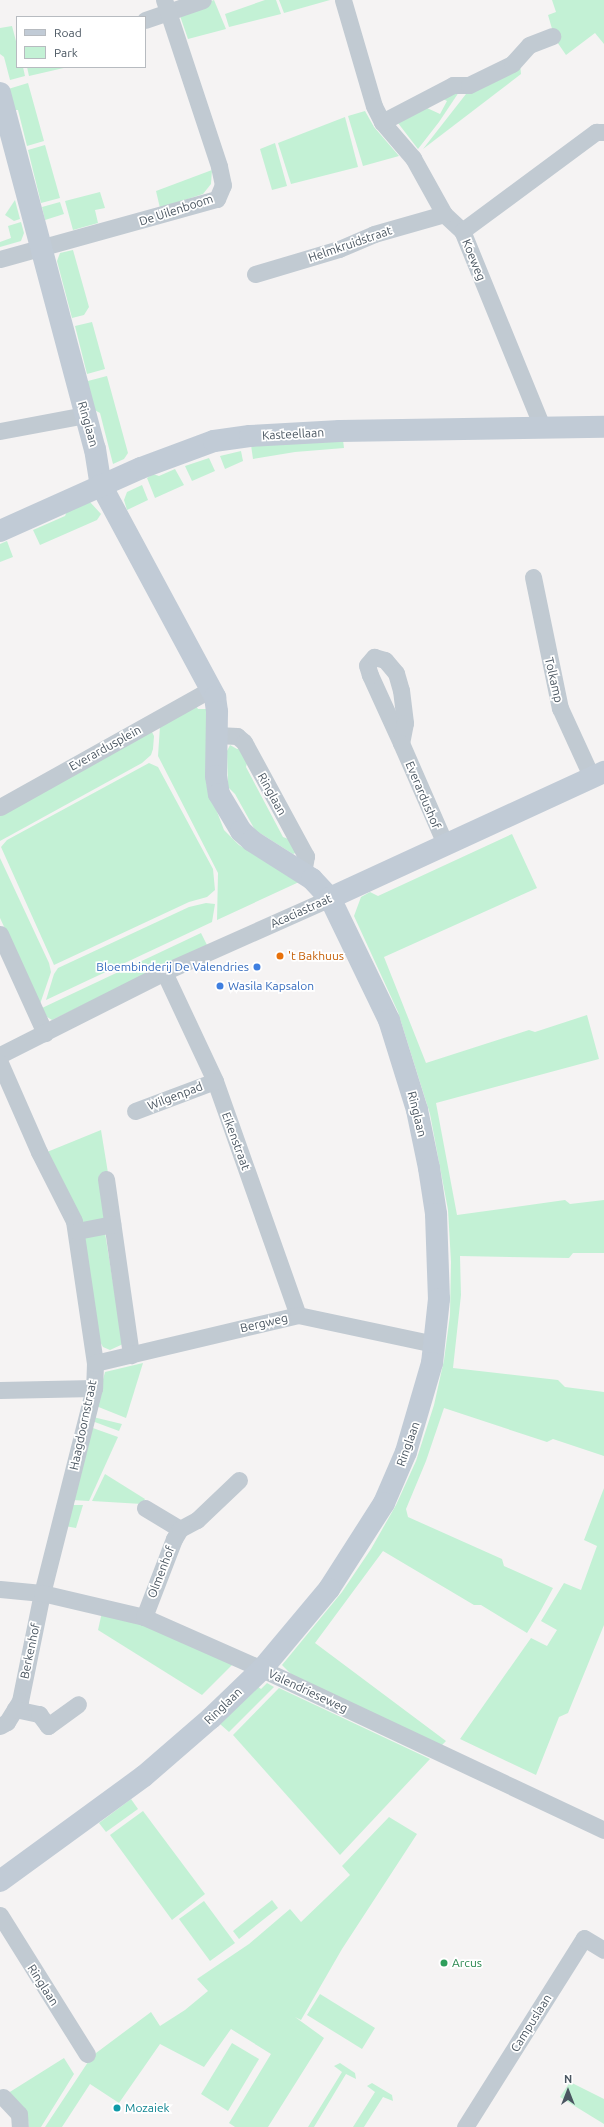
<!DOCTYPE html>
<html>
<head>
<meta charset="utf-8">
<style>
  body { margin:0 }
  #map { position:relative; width:604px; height:2127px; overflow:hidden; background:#f5f3f3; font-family:Ubuntu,sans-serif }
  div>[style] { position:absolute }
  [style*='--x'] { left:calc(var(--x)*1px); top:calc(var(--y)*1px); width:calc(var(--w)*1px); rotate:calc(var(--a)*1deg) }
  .green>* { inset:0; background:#c3f1d5 }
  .street>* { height:17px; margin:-8.5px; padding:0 8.5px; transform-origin:8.5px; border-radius:8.5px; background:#c1cad2 }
  .secondary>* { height:22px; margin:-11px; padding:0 11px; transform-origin:11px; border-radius:11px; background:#c1cbd6 }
  .dots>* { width:11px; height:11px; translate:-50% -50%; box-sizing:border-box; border:2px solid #fff; border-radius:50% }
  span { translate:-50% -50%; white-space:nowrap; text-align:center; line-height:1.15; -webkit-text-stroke:3.5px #fff; paint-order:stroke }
  .street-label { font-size:12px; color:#4a5661 }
  .food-label { font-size:12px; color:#c56008 }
  .left { translate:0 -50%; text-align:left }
  .shop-label { font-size:12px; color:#366cbe }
  .right { translate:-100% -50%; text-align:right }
  .leisure-label { font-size:12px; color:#27864d }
  .culture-label { font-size:12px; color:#0d838f }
  .legend { position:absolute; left:16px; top:16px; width:130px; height:52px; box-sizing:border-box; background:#fff; border:1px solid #b7bbc0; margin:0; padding:5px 7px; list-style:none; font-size:12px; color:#4a5661 }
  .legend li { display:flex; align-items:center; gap:8px; height:20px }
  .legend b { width:20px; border:1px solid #b7bbc0 }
  .north { position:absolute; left:548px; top:2071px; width:40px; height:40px; -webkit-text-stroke:3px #fff; paint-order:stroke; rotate:0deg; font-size:11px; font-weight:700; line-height:16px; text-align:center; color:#4a5661 }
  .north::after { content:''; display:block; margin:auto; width:14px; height:18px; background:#4a5661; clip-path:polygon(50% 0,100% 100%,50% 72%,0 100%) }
</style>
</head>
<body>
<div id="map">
  <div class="green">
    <div style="clip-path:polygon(214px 0,226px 29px,188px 39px,179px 13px)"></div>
    <div style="clip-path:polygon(265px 0,276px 0,281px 14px,229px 27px,225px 14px)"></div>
    <div style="clip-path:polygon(279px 0,330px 0,284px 13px)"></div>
    <div style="clip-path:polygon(552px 0,604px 0,604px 44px,595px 33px,566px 55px,555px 39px,548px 15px,556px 12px)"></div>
    <div style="clip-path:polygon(12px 26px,17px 45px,17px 67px,23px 67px,25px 76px,10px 80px,4px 57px,0 54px,0 28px)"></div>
    <div style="clip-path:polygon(520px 64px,521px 74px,423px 149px,473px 85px)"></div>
    <div style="clip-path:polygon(27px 67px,68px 67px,29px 76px)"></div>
    <div style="clip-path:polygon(28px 83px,44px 141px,27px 146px,18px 110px,15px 110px,5px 90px)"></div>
    <div style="clip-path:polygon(463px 86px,439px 122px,418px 149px,398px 123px,427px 108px,440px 114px,447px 101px,437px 96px)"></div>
    <div style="clip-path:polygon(365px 111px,374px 127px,399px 156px,363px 166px,348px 116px)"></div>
    <div style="clip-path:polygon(345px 117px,358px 167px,291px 184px,278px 143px)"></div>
    <div style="clip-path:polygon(275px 143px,287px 186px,272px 190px,260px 149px)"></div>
    <div style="clip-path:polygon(45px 145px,60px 198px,41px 203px,28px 150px)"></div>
    <div style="clip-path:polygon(212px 170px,211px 184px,203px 194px,160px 208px,156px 191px)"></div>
    <div style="clip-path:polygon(100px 192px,105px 208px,95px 210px,98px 223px,73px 230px,65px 201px)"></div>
    <div style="clip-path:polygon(15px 200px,20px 219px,14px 221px,5px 215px)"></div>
    <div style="clip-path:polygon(60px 202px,64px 214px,45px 220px,42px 207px)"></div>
    <div style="clip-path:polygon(21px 222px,24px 233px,21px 241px,0 247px,0 242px,11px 238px,8px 226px)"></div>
    <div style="clip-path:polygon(73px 250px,89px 307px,84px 315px,72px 318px,57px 261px,60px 253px)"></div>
    <div style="clip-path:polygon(92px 322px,105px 369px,87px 374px,75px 326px)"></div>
    <div style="clip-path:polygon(107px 376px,128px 453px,124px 459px,113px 464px,100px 413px,91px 408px,84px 382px)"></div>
    <div style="clip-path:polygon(343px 440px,344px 448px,295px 452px,253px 459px,251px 445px)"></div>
    <div style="clip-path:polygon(241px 451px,243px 461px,225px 469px,220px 456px)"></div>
    <div style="clip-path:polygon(209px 458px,215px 471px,192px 481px,185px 466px)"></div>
    <div style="clip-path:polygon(175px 469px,184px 485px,155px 498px,147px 478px,153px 474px,159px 476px)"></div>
    <div style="clip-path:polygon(142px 485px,148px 500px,127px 510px,124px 500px,127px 492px)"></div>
    <div style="clip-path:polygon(90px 502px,101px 514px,97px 520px,40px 545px,33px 530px,65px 516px,68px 509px)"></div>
    <div style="clip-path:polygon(7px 541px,13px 557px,0 562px,0 544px)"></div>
    <div style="clip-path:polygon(196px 706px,198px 709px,207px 709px,206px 783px,224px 830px,239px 845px,299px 882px,217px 920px,218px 873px,158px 756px,160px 726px)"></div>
    <div style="clip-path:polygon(151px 730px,154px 736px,153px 749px,151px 755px,142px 763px,0 841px,0 813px)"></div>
    <div style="clip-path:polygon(230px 745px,237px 749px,241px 747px,248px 760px,246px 767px,283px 837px,291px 840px,298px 852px,293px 854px,255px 830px,235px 794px,228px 787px,227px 751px)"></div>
    <div style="clip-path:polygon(149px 763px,158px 767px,213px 869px,215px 890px,207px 897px,189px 902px,54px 965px,1px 847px,7px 840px)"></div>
    <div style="clip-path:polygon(512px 834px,537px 888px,384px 957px,426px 1063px,529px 1030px,535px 1032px,587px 1015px,599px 1059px,436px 1103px,457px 1215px,565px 1200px,570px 1204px,604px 1200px,604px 1253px,573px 1253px,569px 1258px,460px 1256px,461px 1295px,453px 1368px,558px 1380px,565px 1387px,604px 1392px,604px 1456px,553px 1439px,547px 1442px,444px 1408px,426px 1461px,406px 1509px,408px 1517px,502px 1559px,504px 1566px,553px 1588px,541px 1610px,527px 1633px,481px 1605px,474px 1605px,383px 1551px,315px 1643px,446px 1741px,441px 1746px,292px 1675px,282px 1665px,342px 1592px,371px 1549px,396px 1505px,416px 1461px,434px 1405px,444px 1360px,450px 1315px,451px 1262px,448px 1210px,430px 1114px,398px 1012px,354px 916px,361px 897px,370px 892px,378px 896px)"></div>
    <div style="clip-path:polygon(0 858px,49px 963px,51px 972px,40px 1004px,0 918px)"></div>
    <div style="clip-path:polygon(206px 903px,215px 904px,212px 922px,46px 1000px,54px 974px,58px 968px,189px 907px)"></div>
    <div style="clip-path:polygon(201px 933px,207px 945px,52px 1020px,47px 1017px,42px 1008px)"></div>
    <div style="clip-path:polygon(101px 1130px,108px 1173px,99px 1175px,105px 1215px,104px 1220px,84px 1225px,47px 1152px)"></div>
    <div style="clip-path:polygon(105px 1233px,123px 1344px,110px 1350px,103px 1347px,98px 1338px,83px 1235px)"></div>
    <div style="clip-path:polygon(143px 1363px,126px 1418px,96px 1406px,105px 1372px)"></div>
    <div style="clip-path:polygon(93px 1417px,122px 1424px,119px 1431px,92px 1421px)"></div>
    <div style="clip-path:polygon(90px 1427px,118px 1437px,89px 1501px,72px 1500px)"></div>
    <div style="clip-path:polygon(105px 1474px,145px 1499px,142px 1504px,92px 1501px)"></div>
    <div style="clip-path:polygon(604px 1488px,604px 1625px,568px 1713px,559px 1717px,536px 1775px,460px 1739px,531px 1638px,547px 1646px,557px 1630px,541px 1621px,564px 1583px,581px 1590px,597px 1546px,584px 1540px)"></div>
    <div style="clip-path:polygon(70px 1505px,83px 1505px,76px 1528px,65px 1526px)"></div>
    <div style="clip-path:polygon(102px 1612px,141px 1623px,234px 1663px,202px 1695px,98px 1630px)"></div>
    <div style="clip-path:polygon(267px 1683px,274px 1687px,229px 1732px,220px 1724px,257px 1686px,261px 1689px)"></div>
    <div style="clip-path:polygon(279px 1688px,430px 1759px,340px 1855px,233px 1735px)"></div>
    <div style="clip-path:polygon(131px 1799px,138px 1809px,106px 1832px,99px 1823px)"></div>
    <div style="clip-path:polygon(143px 1811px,205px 1894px,172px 1920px,110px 1835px)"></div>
    <div style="clip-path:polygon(389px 1817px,417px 1834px,342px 1949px,301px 2020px,295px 2017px,324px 2038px,268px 2127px,235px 2127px,229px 2123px,271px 2054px,231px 2029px,204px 2067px,160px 2044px,119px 2103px,90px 2084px,62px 2127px,45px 2127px,92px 2056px,151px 2012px,160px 2026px,185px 2010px,208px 1991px,197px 1979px,249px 1944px,290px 1909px,301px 1922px,350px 1875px,342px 1866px)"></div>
    <div style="clip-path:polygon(272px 1900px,278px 1908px,239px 1939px,233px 1931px)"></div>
    <div style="clip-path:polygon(204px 1901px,235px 1943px,210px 1961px,179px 1919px)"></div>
    <div style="clip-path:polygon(320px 1994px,375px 2028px,362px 2049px,307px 2015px)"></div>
    <div style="clip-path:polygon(232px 2043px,259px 2059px,228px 2111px,201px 2094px)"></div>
    <div style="clip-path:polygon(64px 2058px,74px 2074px,41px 2127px,29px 2127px,27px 2113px,5px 2095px)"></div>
    <div style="clip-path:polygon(340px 2063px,355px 2073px,356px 2079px,346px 2074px,314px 2127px,308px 2127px,342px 2072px,334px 2066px)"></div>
    <div style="clip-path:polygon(570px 2082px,604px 2099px,604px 2124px,560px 2097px)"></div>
    <div style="clip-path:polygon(372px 2083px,392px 2095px,393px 2101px,383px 2097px,364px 2127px,353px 2127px,375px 2092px,367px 2086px)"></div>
  </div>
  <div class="street">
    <div style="--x:343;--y:0;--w:110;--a:73.7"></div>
    <div style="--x:374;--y:106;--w:18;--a:63"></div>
    <div style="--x:382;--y:122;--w:48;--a:49.3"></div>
    <div style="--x:413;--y:158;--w:64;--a:61"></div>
    <div style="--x:444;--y:214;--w:25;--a:43"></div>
    <div style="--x:145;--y:20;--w:61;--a:-19"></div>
    <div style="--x:382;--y:122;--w:80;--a:-27.5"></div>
    <div style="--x:453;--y:85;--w:16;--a:0"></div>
    <div style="--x:469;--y:85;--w:48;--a:-26"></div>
    <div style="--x:512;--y:64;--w:25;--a:-48"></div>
    <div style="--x:529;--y:45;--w:25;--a:-21"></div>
    <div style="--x:0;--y:259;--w:225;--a:-15.5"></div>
    <div style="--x:217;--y:199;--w:15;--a:-67"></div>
    <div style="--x:223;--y:185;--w:19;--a:-102"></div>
    <div style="--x:219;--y:166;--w:175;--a:-108.3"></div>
    <div style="--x:255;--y:274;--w:88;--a:-16.6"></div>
    <div style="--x:339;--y:249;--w:38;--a:-23"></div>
    <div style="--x:374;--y:234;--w:73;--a:-15.9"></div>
    <div style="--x:543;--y:429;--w:214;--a:-112.2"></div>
    <div style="--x:462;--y:231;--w:167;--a:-36.5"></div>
    <div style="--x:596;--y:132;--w:8;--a:0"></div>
    <div style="--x:0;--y:431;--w:86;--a:-10.7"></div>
    <div style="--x:533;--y:577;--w:134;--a:78.4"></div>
    <div style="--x:560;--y:708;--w:77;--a:65.4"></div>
    <div style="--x:217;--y:735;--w:20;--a:3"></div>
    <div style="--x:237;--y:736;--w:9;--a:41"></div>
    <div style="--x:244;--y:742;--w:130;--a:61.5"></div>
    <div style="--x:306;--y:856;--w:17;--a:100"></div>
    <div style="--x:401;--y:743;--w:75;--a:-114.5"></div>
    <div style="--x:370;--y:675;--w:10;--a:-107"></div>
    <div style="--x:367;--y:665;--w:11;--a:-49"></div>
    <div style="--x:374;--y:657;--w:11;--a:15"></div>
    <div style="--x:385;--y:660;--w:17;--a:50"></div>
    <div style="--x:396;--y:673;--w:18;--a:74"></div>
    <div style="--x:401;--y:690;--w:33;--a:83"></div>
    <div style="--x:405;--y:723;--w:20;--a:101"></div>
    <div style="--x:401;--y:743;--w:112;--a:66.4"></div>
    <div style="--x:0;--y:807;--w:242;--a:-29.2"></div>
    <div style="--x:0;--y:934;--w:109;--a:65.6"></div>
    <div style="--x:164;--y:972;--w:120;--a:64.9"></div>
    <div style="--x:215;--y:1081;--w:248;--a:70.5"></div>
    <div style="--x:0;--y:1055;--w:184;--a:-26.8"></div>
    <div style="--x:164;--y:972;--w:182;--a:-24"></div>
    <div style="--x:0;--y:1063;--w:97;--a:66.3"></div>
    <div style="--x:39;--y:1152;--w:77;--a:63.1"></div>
    <div style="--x:74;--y:1221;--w:144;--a:81.6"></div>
    <div style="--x:95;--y:1363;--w:25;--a:92"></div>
    <div style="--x:94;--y:1388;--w:211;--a:104.2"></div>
    <div style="--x:42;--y:1593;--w:110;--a:101.5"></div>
    <div style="--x:20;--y:1701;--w:25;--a:122"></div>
    <div style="--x:7;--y:1722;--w:8;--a:150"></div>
    <div style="--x:135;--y:1111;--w:85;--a:-20.6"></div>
    <div style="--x:106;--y:1179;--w:178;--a:81.9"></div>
    <div style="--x:77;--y:1231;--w:36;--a:-11"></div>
    <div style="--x:95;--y:1363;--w:209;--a:-13.3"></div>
    <div style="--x:298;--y:1315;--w:140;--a:12"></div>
    <div style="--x:0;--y:1390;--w:94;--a:-1.2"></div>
    <div style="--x:145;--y:1508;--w:41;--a:31"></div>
    <div style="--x:0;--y:1589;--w:42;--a:5.4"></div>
    <div style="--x:42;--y:1593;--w:105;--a:13.2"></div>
    <div style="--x:144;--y:1617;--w:129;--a:23.8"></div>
    <div style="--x:262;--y:1669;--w:378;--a:25.2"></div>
    <div style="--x:144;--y:1617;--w:84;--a:-69"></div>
    <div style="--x:174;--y:1539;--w:12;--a:-59"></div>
    <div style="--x:180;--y:1529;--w:19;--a:-28"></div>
    <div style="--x:197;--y:1520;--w:58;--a:-43.6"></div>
    <div style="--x:15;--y:1709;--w:25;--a:12"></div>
    <div style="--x:39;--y:1714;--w:15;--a:53"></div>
    <div style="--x:48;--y:1726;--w:37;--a:-36"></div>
    <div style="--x:0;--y:1915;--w:164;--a:58"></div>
    <div style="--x:3;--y:2097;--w:23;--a:47"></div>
    <div style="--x:19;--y:2114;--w:13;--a:86"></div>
    <div style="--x:465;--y:2127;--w:223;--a:-57.8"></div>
    <div style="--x:584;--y:1938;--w:23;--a:31"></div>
  </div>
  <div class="secondary">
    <div style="--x:0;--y:93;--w:368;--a:75.1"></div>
    <div style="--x:95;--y:449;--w:36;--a:81"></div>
    <div style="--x:101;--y:485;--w:241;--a:61.7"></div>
    <div style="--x:215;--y:697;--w:15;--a:82"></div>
    <div style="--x:217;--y:712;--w:64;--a:90.9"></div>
    <div style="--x:216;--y:776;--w:18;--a:81"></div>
    <div style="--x:219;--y:794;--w:43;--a:59.3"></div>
    <div style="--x:241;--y:831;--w:15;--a:42"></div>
    <div style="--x:252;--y:841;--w:71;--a:32.3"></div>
    <div style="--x:312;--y:879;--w:26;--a:47"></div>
    <div style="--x:330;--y:898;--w:136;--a:64.2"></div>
    <div style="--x:389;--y:1020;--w:94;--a:72.7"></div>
    <div style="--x:417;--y:1110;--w:59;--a:78.3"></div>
    <div style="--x:429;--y:1168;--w:47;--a:81.3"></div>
    <div style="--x:436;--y:1214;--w:85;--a:88"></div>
    <div style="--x:439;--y:1299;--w:64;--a:96.2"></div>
    <div style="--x:432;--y:1363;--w:93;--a:106.3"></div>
    <div style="--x:406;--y:1452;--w:56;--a:113.3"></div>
    <div style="--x:384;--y:1503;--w:102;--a:122.6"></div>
    <div style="--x:329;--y:1589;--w:104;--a:129.9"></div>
    <div style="--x:262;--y:1669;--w:71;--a:136.1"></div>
    <div style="--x:211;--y:1718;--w:89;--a:139.1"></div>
    <div style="--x:144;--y:1776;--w:178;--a:143.9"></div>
    <div style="--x:0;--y:531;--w:154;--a:-24.1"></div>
    <div style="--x:141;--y:468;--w:78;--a:-20.3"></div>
    <div style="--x:214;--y:441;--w:36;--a:-8"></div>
    <div style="--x:250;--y:436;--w:90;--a:-3.2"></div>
    <div style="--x:340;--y:431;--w:264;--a:-0.9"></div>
    <div style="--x:330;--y:898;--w:302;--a:-24.7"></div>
  </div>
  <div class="dots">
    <div style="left:280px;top:956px;background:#e8710a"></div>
    <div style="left:257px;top:967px;background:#3f7fe0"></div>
    <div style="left:220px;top:986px;background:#3f7fe0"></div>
    <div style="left:444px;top:1963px;background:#2e9e5b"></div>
    <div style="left:117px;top:2108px;background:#0f9aa8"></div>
  </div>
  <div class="street-label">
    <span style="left:176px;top:210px;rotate:-18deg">De Uilenboom</span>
    <span style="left:350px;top:244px;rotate:-19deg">Helmkruidstraat</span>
    <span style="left:474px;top:260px;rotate:68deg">Koeweg</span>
    <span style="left:88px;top:424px;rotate:74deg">Ringlaan</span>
    <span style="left:293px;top:434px;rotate:-3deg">Kasteellaan</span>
    <span style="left:554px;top:680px;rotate:77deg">Tolkamp</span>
    <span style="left:105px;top:748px;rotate:-29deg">Everardusplein</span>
    <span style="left:272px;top:794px;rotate:61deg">Ringlaan</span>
    <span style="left:423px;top:795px;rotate:67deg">Everardushof</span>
    <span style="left:301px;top:911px;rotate:-24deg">Acaciastraat</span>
    <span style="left:175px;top:1096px;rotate:-21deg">Wilgenpad</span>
    <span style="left:417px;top:1114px;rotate:76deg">Ringlaan</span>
    <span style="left:236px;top:1141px;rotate:70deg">Eikenstraat</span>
    <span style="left:264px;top:1323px;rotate:-13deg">Bergweg</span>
    <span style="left:83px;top:1425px;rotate:-78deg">Haagdoornstraat</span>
    <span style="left:408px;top:1444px;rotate:-70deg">Ringlaan</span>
    <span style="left:161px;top:1572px;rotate:-69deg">Olmenhof</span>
    <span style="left:30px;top:1651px;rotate:-78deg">Berkenhof</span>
    <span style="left:308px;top:1691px;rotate:25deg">Valendrieseweg</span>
    <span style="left:223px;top:1706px;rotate:-44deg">Ringlaan</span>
    <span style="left:43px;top:1985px;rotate:57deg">Ringlaan</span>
    <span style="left:531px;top:2023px;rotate:-58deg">Campuslaan</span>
  </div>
  <div class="food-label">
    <span class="left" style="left:288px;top:956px">'t Bakhuus</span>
  </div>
  <div class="shop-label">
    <span class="right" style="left:249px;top:967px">Bloembinderij De Valendries</span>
    <span class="left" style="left:228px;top:986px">Wasila Kapsalon</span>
  </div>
  <div class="leisure-label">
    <span class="left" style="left:452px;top:1963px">Arcus</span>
  </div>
  <div class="culture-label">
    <span class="left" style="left:125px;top:2108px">Mozaiek</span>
  </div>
  <ul class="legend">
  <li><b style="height:5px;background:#c1cbd6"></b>Road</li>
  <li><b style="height:11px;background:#c3f1d5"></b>Park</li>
  </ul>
  <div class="north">N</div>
</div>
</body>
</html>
